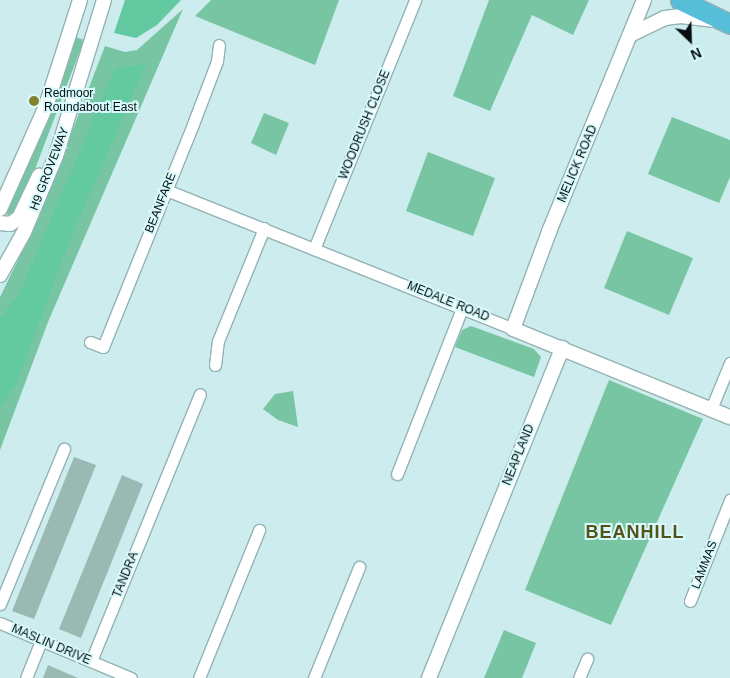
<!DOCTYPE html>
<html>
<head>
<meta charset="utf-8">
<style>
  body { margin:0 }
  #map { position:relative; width:730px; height:678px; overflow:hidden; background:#ccecee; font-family:Arial,sans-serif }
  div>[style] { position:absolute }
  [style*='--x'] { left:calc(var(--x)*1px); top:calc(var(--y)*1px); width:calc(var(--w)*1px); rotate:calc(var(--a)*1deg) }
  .green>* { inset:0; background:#78c5a3 }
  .forest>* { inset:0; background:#63c9a0 }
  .building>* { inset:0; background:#9bb9b3 }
  .roads { filter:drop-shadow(1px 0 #93b2b4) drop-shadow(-1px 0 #93b2b4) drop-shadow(0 1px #93b2b4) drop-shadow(0 -1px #93b2b4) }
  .minor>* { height:11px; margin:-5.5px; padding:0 5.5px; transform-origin:5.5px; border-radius:5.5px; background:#fff }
  .tertiary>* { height:14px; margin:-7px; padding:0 7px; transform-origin:7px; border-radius:7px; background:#fff }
  .trunk>* { height:19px; margin:-9.5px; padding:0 9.5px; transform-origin:9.5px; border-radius:9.5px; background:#56bed8 }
  .dots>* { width:14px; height:14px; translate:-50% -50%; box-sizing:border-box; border:2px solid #d9fafc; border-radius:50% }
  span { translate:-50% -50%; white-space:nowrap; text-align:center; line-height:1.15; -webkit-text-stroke:4px #d9fafc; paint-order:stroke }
  .poi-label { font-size:12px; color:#050f10 }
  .left { translate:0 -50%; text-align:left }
  .street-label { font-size:12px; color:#050f10 }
  .district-label { font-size:18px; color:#545419; font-weight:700; letter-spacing:1px }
  .north { position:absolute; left:665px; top:15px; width:50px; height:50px; -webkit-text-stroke:4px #d9fafc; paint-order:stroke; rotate:156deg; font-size:14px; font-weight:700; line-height:20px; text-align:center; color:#050f10 }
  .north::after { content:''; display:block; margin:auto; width:18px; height:22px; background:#050f10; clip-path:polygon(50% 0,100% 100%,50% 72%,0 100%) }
</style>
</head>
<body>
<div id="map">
  <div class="green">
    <div style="clip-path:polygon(211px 0,339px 0,315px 65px,195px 16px)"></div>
    <div style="clip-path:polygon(489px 0,589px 0,573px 35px,532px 15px,490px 111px,453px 96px)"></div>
    <div style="clip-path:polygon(183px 9px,48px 322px,0 450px,0 297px,39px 217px,105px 46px,125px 52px,137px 50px)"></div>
    <div style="clip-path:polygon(76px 37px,84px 40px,26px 193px,11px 216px,5px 213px,33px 153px)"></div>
    <div style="clip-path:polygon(264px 113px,289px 123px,276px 155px,251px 143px)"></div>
    <div style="clip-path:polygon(672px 117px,730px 140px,730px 177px,719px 203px,648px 174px)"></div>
    <div style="clip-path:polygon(428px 152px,495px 178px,473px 236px,406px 211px)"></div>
    <div style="clip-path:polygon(627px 231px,693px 258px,669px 315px,604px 288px)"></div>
    <div style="clip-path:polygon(471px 326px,534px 349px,541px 357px,534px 377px,455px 347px,462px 330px)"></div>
    <div style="clip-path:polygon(609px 380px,703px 419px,611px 625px,525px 590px)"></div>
    <div style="clip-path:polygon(293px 391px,298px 427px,278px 420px,263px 409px,275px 394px)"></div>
    <div style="clip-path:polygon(504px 630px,536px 643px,522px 678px,484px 678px)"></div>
  </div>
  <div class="forest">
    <div style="clip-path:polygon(125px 0,181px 0,157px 25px,136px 38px,114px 33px)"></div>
    <div style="clip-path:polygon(146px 64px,70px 240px,17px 382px,0 409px,0 318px,19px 294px,115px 68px)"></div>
  </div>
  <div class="building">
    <div style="clip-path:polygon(74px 457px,96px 465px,34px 619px,12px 611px)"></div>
    <div style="clip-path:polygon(122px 475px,143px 484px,81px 638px,59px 629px)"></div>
    <div style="clip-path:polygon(48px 665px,78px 678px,43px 678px)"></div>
  </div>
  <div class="roads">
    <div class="minor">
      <div style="--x:166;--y:190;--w:374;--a:21.8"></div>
      <div style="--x:314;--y:249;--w:269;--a:-67.9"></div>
      <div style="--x:90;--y:342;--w:14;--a:21"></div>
      <div style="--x:103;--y:347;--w:240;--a:-68"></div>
      <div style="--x:193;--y:124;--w:67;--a:-69.1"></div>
      <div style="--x:217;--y:61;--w:16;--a:-83"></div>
      <div style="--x:215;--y:365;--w:24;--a:-83"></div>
      <div style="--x:218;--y:341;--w:122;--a:-67.8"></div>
      <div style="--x:711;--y:409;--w:50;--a:-67.6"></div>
      <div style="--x:397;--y:474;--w:178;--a:-68.6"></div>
      <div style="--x:690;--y:601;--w:109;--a:-68.4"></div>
      <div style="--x:0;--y:604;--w:168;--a:-67.6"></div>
      <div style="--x:0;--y:623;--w:142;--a:22.8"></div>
      <div style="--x:91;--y:661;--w:288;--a:-67.8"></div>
      <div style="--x:26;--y:678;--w:40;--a:-68"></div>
      <div style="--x:199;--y:678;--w:160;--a:-67.9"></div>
      <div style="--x:314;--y:678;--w:120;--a:-67.9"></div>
      <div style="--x:579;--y:678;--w:21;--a:-67"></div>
    </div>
    <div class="tertiary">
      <div style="--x:644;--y:0;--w:251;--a:112.3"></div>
      <div style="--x:549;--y:232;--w:103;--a:110.4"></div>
      <div style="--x:513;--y:329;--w:234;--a:22.1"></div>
      <div style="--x:630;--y:35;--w:39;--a:-26"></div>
      <div style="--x:665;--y:18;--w:16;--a:-7"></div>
      <div style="--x:681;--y:16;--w:31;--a:7"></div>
      <div style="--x:0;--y:209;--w:113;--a:-65.9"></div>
      <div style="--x:46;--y:106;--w:111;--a:-72.2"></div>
      <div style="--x:0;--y:223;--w:10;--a:6"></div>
      <div style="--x:10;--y:224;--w:11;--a:-34"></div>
      <div style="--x:19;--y:218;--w:47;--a:-64.5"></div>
      <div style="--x:0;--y:275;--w:49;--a:-60.8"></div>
      <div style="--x:24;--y:232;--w:82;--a:-67.2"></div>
      <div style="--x:56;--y:156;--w:163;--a:-72.9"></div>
      <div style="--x:429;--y:678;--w:356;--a:-68"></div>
    </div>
    <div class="trunk">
      <div style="--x:680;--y:0;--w:55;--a:25.6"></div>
    </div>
  </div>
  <div class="dots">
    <div style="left:34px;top:101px;background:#82822b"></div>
  </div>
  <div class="poi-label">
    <span class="left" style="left:44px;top:101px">Redmoor<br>Roundabout East</span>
  </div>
  <div class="street-label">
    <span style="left:365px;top:125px;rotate:-68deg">WOODRUSH CLOSE</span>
    <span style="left:578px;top:164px;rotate:-67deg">MELICK ROAD</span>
    <span style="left:50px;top:169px;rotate:-69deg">H9 GROVEWAY</span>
    <span style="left:161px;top:203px;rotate:-68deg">BEANFARE</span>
    <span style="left:448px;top:302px;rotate:22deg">MEDALE ROAD</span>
    <span style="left:519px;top:455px;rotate:-68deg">NEAPLAND</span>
    <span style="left:705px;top:565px;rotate:-69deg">LAMMAS</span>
    <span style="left:126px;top:575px;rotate:-68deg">TANDRA</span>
    <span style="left:51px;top:645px;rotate:23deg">MASLIN DRIVE</span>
  </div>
  <div class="district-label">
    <span style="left:635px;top:532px">BEANHILL</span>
  </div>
  <div class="north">N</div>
</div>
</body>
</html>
